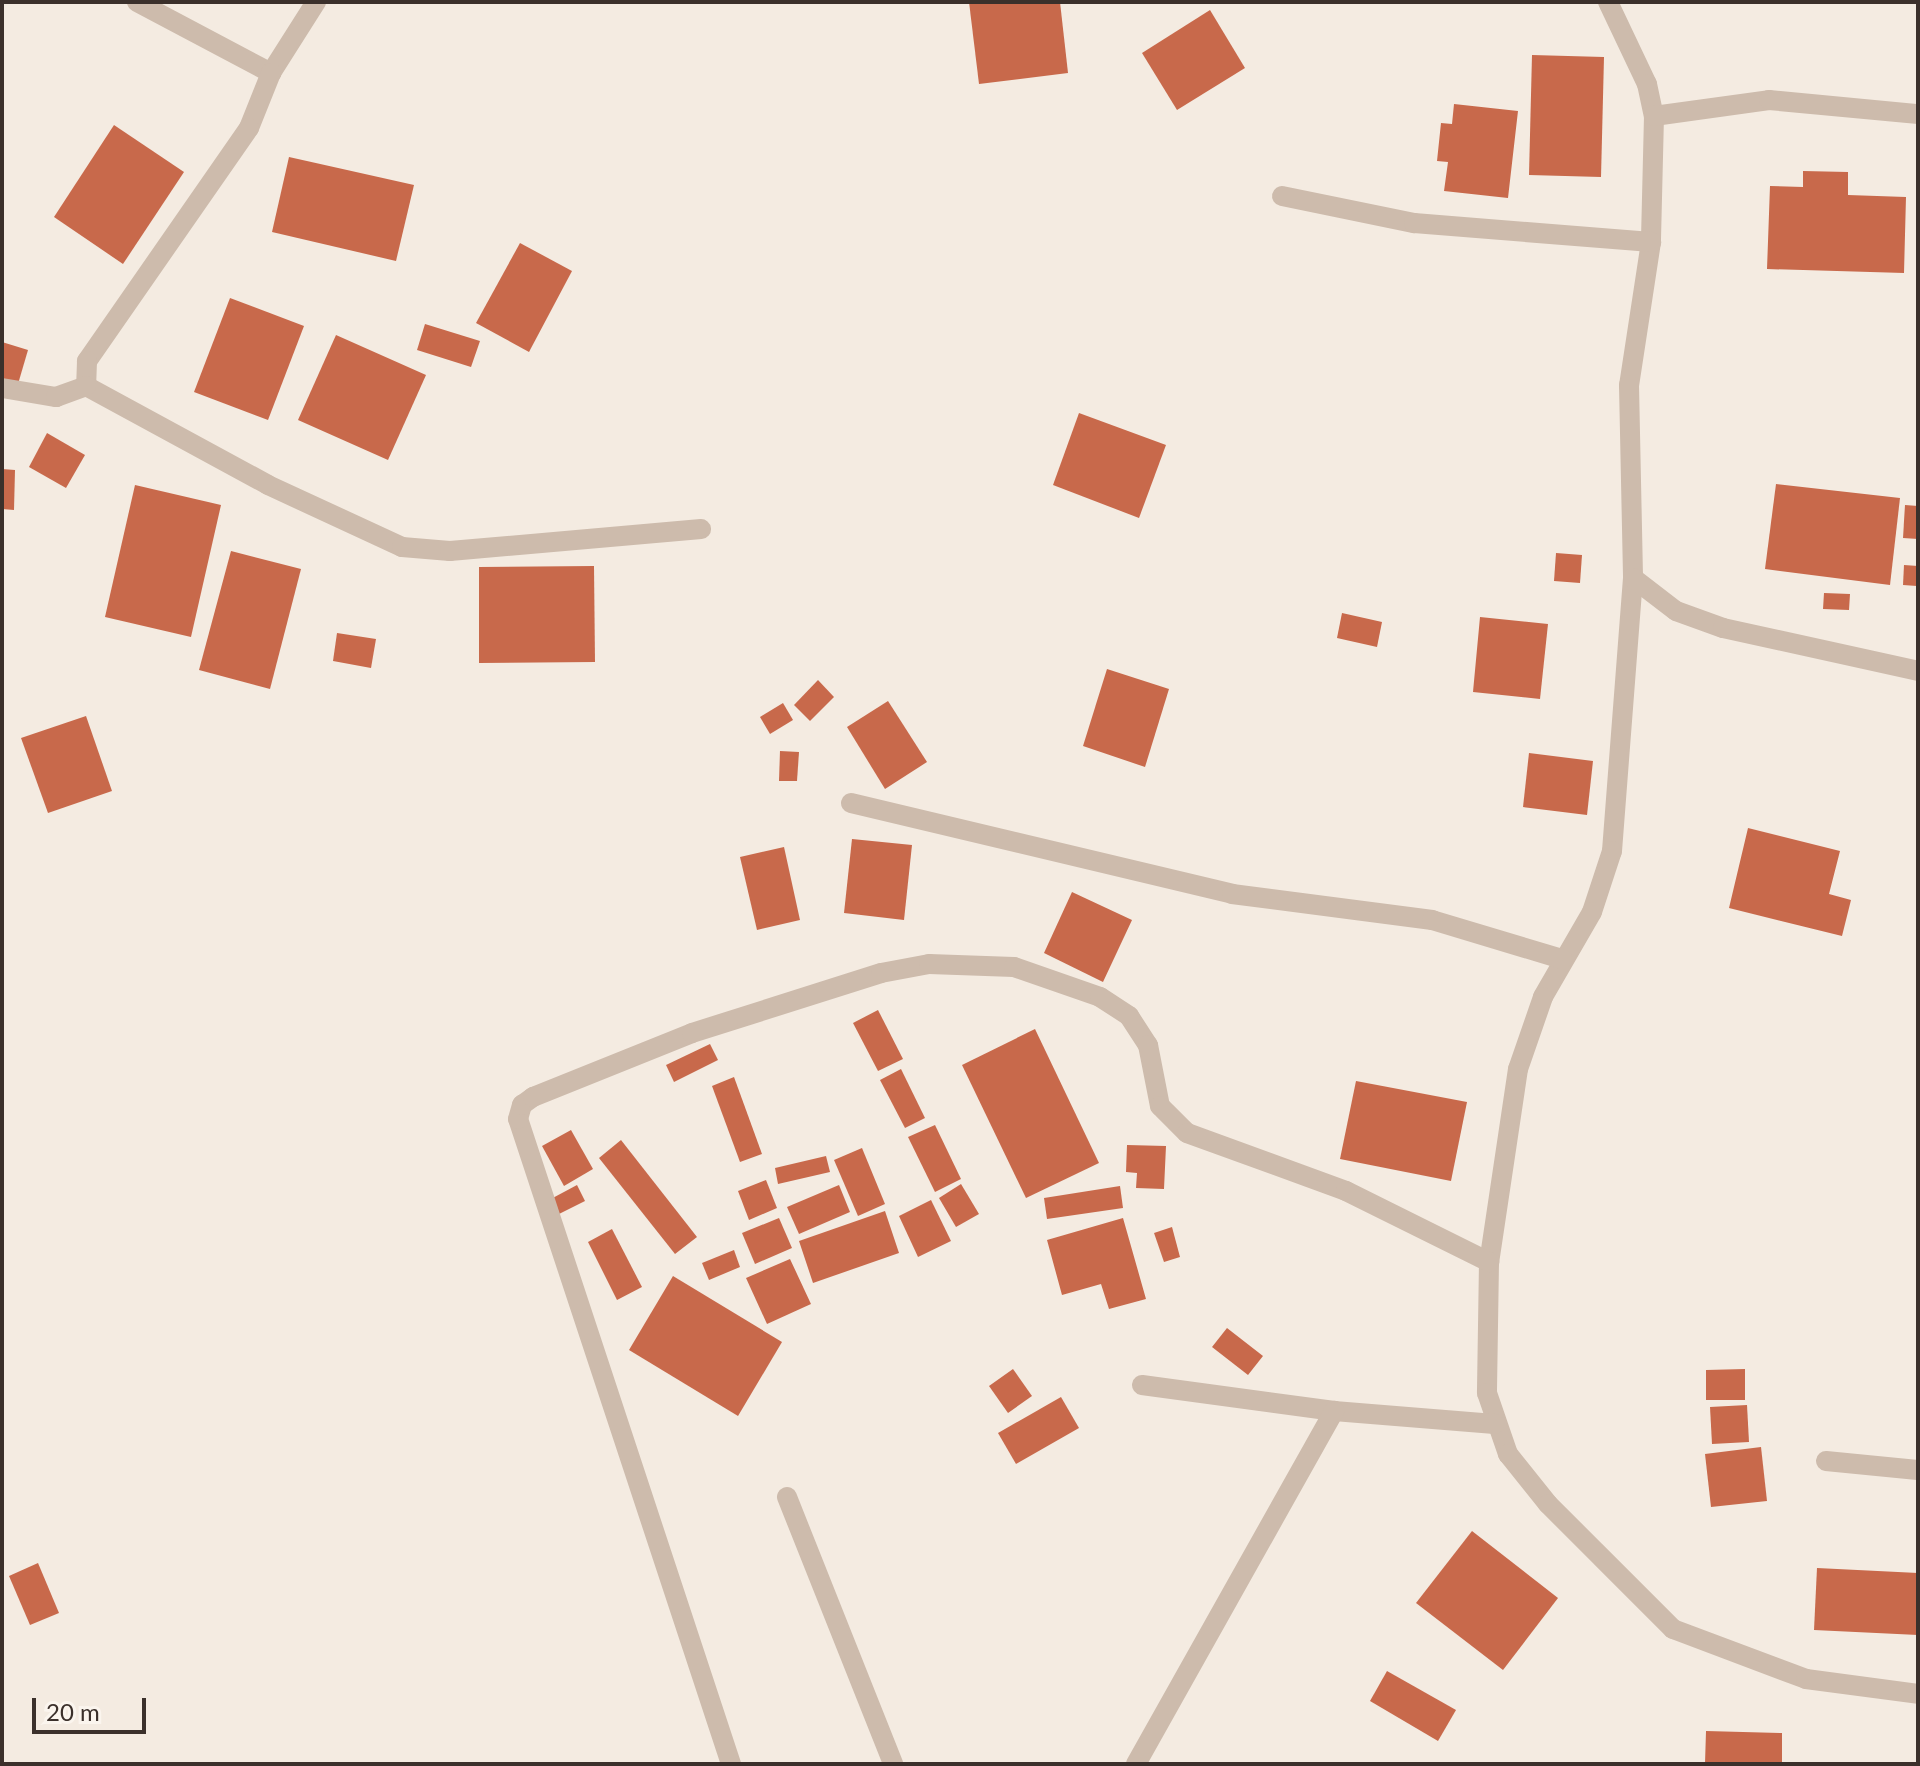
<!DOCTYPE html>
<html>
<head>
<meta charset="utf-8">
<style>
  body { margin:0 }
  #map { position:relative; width:1920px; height:1766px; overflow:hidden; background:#f4ebe1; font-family:Lato,sans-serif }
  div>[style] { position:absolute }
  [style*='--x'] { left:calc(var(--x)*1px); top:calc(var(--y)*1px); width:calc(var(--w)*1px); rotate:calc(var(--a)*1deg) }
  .building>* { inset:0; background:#c8694b }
  .street>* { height:20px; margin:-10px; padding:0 10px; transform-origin:10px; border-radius:10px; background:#cdbbac }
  span { translate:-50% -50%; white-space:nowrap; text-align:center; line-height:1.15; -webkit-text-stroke:6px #fbf5ee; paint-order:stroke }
  .frame { position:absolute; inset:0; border:4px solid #3b302b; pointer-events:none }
  .scale { position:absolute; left:32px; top:1698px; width:114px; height:36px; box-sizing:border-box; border:4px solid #3b302b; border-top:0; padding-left:10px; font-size:24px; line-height:28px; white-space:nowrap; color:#3b302b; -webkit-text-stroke:6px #fbf5ee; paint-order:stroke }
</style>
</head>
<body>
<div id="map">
  <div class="building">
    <div style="clip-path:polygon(969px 2px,1060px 2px,1068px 73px,979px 84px)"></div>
    <div style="clip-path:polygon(1210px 10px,1245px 68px,1177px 110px,1142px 53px)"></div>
    <div style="clip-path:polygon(1532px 55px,1604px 57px,1601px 177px,1529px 175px)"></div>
    <div style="clip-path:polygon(1454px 104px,1518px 111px,1508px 198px,1444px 191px,1448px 162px,1437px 161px,1441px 123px,1452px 124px)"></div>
    <div style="clip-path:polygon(114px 125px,184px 172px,123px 264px,54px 217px)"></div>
    <div style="clip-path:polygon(289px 157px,414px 185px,396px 261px,272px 232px)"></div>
    <div style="clip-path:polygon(1803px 171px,1848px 172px,1848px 195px,1906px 197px,1904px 273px,1767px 269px,1770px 186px,1803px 187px)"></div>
    <div style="clip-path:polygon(520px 243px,572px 271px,529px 352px,476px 323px)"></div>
    <div style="clip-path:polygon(230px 298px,304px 326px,268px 420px,194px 392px)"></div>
    <div style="clip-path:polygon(425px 324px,480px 341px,471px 367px,417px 350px)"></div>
    <div style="clip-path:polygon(336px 335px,426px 375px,388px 460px,298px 420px)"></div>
    <div style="clip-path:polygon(2px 342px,28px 350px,18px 384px,2px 379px)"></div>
    <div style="clip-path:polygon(1079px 413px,1166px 445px,1139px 518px,1053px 485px)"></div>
    <div style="clip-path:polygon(47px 433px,85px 455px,66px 488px,29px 467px)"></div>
    <div style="clip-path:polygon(2px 469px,15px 470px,14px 510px,2px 509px)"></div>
    <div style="clip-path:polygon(1776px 484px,1900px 498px,1890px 585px,1765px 569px)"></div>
    <div style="clip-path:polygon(135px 485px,221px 505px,191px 637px,105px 617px)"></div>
    <div style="clip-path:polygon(1905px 505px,1918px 506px,1918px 539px,1903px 538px)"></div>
    <div style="clip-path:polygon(231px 551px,301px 569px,270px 689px,199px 670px)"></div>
    <div style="clip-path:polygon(1556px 553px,1582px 555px,1580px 583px,1554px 581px)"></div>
    <div style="clip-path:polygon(1904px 565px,1918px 566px,1917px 586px,1903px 585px)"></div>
    <div style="clip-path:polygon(594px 566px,595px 662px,479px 663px,479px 567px)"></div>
    <div style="clip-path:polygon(1824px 593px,1850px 594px,1849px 610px,1823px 609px)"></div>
    <div style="clip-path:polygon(1342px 613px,1382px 622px,1377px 647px,1337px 638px)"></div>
    <div style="clip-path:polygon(1480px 617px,1548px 624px,1540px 699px,1473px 692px)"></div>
    <div style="clip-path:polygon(337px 633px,376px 639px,371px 668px,333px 661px)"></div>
    <div style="clip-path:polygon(1107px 669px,1169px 689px,1145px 767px,1083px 746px)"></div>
    <div style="clip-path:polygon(818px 680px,834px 697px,810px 721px,794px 705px)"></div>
    <div style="clip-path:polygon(888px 701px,927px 762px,885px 789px,847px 727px)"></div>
    <div style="clip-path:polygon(783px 703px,793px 720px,770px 734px,760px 717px)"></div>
    <div style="clip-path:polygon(86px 716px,112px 791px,48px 813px,21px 738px)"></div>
    <div style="clip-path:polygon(780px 751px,799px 752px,797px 781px,779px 781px)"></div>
    <div style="clip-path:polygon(1529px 753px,1593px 761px,1587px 815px,1523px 807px)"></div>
    <div style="clip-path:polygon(1748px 828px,1840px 851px,1829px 894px,1851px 900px,1842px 936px,1729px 908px)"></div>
    <div style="clip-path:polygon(852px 839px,912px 845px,904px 920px,844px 913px)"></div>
    <div style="clip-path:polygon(784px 847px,800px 920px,757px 930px,740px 857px)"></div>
    <div style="clip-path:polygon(1072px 892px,1132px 920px,1103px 982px,1044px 953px)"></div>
    <div style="clip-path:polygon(878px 1010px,903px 1059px,878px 1071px,853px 1023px)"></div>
    <div style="clip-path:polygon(1035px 1029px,1099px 1163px,1026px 1198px,962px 1065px)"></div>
    <div style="clip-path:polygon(710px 1044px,718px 1060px,674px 1082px,666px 1065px)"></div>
    <div style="clip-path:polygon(901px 1069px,925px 1118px,905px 1128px,880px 1080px)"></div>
    <div style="clip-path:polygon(734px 1077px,762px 1154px,740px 1162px,712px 1086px)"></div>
    <div style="clip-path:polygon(1356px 1081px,1467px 1102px,1451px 1181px,1340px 1159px)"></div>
    <div style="clip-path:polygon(935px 1125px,961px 1179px,935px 1192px,908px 1137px)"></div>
    <div style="clip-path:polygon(571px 1130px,593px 1169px,564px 1186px,542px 1146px)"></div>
    <div style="clip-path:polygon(621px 1140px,697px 1237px,675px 1254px,599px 1158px)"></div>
    <div style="clip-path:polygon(1127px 1145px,1166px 1146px,1164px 1189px,1136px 1188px,1137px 1173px,1126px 1172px)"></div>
    <div style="clip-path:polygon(862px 1148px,885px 1204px,858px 1216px,834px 1160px)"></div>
    <div style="clip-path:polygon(826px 1156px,830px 1172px,778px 1184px,775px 1168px)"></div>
    <div style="clip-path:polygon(766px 1180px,777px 1208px,749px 1220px,738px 1191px)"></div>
    <div style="clip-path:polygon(961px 1184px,979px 1214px,956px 1227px,939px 1198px)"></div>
    <div style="clip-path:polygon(577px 1185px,585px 1201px,557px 1215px,549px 1200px)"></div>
    <div style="clip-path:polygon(839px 1185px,850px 1212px,799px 1234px,787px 1207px)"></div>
    <div style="clip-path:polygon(1120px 1186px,1123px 1208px,1047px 1219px,1044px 1198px)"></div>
    <div style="clip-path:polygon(931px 1200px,951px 1241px,918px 1257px,899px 1216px)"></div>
    <div style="clip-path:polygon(885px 1211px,899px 1253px,813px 1283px,799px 1241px)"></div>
    <div style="clip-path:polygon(779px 1218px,792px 1248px,755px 1264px,742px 1233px)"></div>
    <div style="clip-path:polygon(1123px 1218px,1146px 1299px,1109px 1309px,1101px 1284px,1062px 1295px,1047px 1240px)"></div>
    <div style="clip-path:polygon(1172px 1227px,1180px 1257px,1164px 1262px,1154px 1233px)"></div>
    <div style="clip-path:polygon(612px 1229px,642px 1287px,617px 1300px,588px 1242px)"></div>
    <div style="clip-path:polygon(734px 1250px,740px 1267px,709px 1280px,702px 1263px)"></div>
    <div style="clip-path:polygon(790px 1259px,811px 1304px,767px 1324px,746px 1278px)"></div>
    <div style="clip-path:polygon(673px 1276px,782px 1342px,738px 1416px,629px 1350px)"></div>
    <div style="clip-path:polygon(1227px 1328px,1263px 1356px,1248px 1375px,1212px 1347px)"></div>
    <div style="clip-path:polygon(1013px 1369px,1032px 1396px,1008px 1413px,989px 1386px)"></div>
    <div style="clip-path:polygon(1745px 1369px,1745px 1400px,1706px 1400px,1706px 1370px)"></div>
    <div style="clip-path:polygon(1061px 1397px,1079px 1428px,1016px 1464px,998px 1433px)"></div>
    <div style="clip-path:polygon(1747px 1405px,1749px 1442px,1712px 1444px,1710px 1407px)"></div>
    <div style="clip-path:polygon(1761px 1447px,1767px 1501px,1711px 1507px,1705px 1454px)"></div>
    <div style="clip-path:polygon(1472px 1531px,1558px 1598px,1503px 1670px,1416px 1603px)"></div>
    <div style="clip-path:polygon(38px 1563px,59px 1613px,30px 1625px,9px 1576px)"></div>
    <div style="clip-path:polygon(1817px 1568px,1918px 1573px,1918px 1635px,1814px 1630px)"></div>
    <div style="clip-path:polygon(1387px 1671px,1456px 1710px,1438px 1741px,1370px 1701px)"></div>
    <div style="clip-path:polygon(1706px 1731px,1782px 1733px,1782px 1764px,1705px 1764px)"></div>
  </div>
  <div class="street">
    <div style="--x:137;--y:2;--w:152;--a:27.9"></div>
    <div style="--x:316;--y:2;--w:84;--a:122.4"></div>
    <div style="--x:271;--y:73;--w:59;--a:111.8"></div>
    <div style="--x:249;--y:128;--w:284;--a:124.8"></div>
    <div style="--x:87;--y:361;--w:25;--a:92"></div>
    <div style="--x:86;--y:386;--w:207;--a:28.5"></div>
    <div style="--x:268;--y:485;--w:148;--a:24.8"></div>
    <div style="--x:402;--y:547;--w:48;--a:4.8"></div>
    <div style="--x:450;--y:551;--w:252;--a:-5"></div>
    <div style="--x:1608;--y:2;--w:91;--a:64.6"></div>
    <div style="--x:1647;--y:84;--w:33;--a:78"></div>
    <div style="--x:1654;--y:116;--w:126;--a:91.4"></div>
    <div style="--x:1651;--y:242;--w:145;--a:98.7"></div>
    <div style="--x:1629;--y:385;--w:193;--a:88.8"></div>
    <div style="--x:1633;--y:578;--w:274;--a:94.4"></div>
    <div style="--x:1612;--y:851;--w:64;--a:108.2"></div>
    <div style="--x:1592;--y:912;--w:98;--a:120"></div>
    <div style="--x:1543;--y:997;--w:76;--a:109.1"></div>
    <div style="--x:1518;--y:1069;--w:195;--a:98.5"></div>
    <div style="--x:1489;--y:1262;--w:131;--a:90.9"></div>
    <div style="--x:1487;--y:1393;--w:65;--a:71"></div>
    <div style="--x:1508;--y:1454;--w:64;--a:51.3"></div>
    <div style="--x:1548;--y:1504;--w:177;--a:45"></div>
    <div style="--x:1673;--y:1629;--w:142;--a:20.6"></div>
    <div style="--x:1806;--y:1679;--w:113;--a:7.6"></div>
    <div style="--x:1654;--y:116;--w:116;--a:-7.9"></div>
    <div style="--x:1769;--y:100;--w:150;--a:5.4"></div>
    <div style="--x:1282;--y:196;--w:135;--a:11.6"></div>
    <div style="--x:1414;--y:223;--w:238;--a:4.6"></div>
    <div style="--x:2;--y:388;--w:55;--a:9.5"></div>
    <div style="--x:56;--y:397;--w:32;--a:-20"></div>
    <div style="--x:1633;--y:578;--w:54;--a:37.5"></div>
    <div style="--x:1676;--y:611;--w:50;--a:19.9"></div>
    <div style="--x:1723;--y:628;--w:200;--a:12.4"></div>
    <div style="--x:851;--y:803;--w:392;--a:13.4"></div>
    <div style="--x:1232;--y:894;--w:202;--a:7.4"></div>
    <div style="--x:1432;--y:920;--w:136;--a:16.7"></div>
    <div style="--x:1142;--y:1385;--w:194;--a:7.7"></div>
    <div style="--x:1334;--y:1411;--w:161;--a:4.6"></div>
    <div style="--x:1826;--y:1461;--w:92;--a:5.6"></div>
    <div style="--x:787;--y:1497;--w:287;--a:68.3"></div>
    <div style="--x:731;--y:1764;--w:679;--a:-108.27"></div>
    <div style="--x:518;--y:1119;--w:15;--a:-74"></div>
    <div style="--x:522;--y:1105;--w:14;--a:-36"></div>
    <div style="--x:533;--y:1097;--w:171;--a:-21.9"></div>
    <div style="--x:692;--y:1033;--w:198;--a:-17.6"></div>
    <div style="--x:881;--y:973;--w:49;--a:-10.6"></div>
    <div style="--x:929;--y:964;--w:85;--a:2"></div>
    <div style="--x:1014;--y:967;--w:91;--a:19.2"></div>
    <div style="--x:1100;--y:997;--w:35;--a:33"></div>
    <div style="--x:1129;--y:1016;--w:35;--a:57"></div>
    <div style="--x:1148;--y:1045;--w:62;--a:78.9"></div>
    <div style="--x:1160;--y:1106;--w:38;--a:45"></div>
    <div style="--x:1187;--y:1133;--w:169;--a:20"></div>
    <div style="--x:1346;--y:1191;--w:160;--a:26.4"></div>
    <div style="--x:1136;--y:1764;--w:405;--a:-60.7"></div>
  </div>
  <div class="frame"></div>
  <div class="scale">20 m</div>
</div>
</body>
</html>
